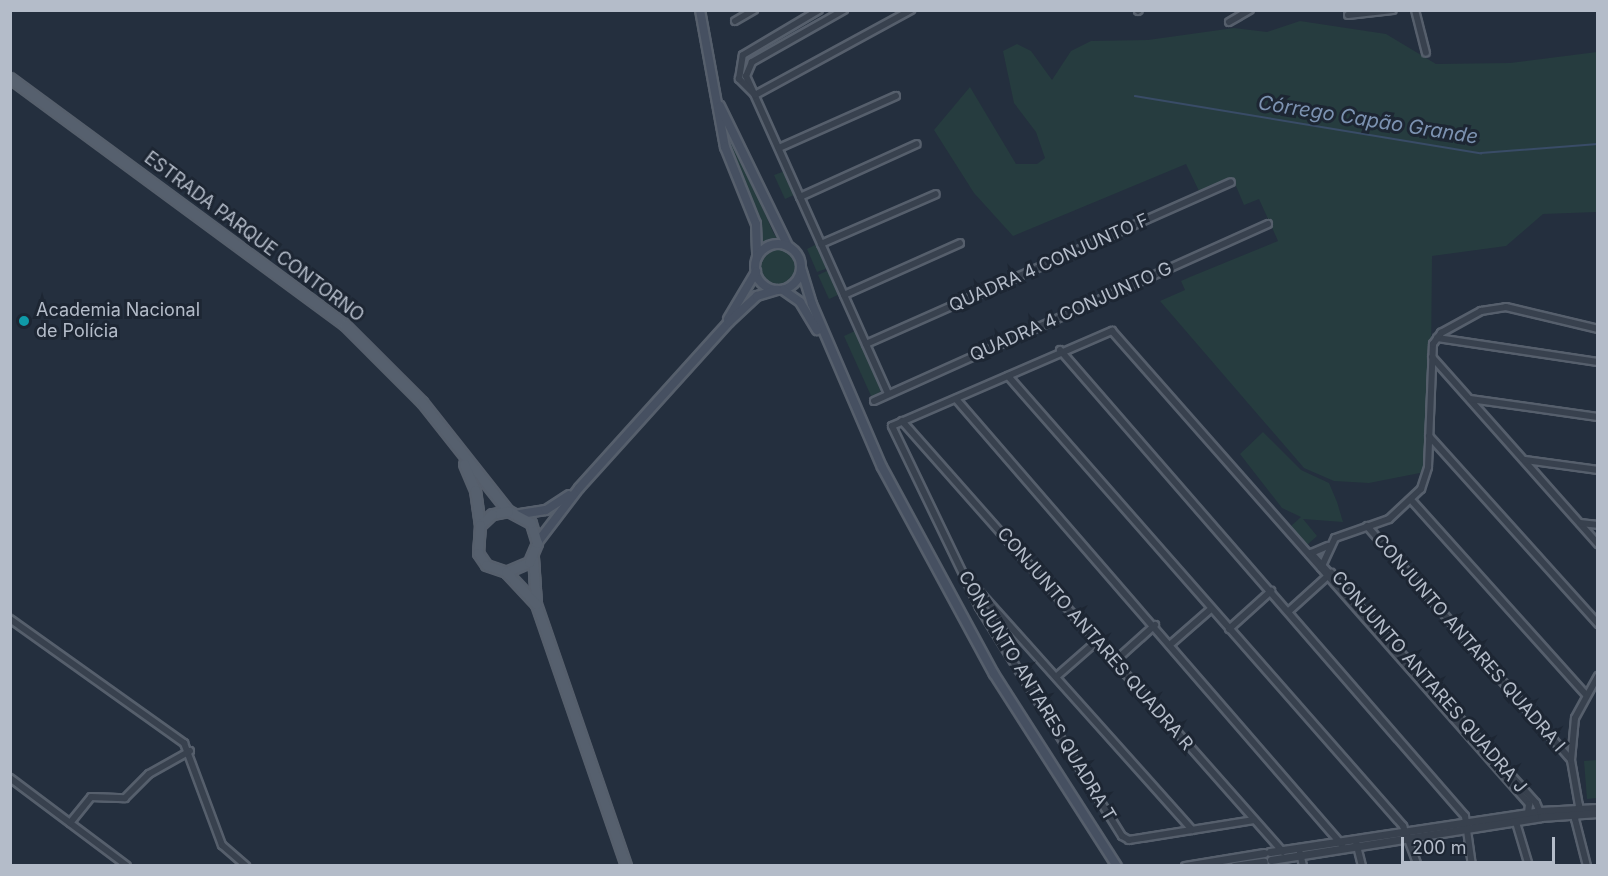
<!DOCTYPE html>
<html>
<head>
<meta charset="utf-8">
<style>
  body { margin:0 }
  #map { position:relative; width:1608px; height:876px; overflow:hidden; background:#242f3e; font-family:Inter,sans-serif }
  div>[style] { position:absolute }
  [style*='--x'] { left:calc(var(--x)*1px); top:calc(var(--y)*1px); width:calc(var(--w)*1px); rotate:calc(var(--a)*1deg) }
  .green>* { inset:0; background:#263c3f }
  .round { border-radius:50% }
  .stream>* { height:1.5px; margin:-0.75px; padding:0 0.75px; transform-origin:0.75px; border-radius:0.75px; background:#394c67 }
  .roads { filter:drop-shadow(2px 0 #565f6c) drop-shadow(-2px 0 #565f6c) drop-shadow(0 2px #565f6c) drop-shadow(0 -2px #565f6c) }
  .minor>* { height:6px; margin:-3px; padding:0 3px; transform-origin:3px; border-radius:3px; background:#38414e }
  .tertiary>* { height:7px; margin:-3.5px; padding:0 3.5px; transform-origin:3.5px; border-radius:3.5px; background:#38414e }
  .secondary>* { height:8px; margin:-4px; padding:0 4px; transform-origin:4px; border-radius:4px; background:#465061 }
  .secondary>.ring { margin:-4px; padding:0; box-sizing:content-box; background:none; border:8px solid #465061; border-radius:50% }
  .primary>* { height:9px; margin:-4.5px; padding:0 4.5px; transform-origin:4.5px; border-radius:4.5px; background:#56606e }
  .dots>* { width:16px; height:16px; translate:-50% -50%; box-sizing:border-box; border:3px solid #1d2633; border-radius:50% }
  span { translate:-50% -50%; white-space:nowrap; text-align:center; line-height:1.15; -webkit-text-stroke:6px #1d2633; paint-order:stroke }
  .street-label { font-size:18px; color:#b4bcc9 }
  .poi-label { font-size:18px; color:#b4bcc9 }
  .left { translate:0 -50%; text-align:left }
  .water-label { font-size:20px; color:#7c92b1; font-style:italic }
  .frame { position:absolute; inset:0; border:12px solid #b4bcc9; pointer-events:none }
  .scale { position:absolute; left:1401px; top:837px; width:154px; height:27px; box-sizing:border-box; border:3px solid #b4bcc9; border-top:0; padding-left:8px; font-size:18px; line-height:21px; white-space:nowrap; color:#b4bcc9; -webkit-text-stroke:4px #1d2633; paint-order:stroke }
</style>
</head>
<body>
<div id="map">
  <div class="green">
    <div style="clip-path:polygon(1300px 21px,1386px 34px,1436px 64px,1510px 63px,1597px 52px,1597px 212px,1543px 214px,1506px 246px,1432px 256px,1430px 471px,1369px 483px,1334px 481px,1304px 468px,1160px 301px,1185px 290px,1181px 281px,1190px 277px,1278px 241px,1259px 199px,1244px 205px,1233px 179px,1200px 193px,1186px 164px,1013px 236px,974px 193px,934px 130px,970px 87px,1016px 164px,1037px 164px,1045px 158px,1036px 132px,1014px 103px,1003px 51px,1017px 44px,1031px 51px,1052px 80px,1071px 51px,1091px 41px,1148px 40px,1234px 28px,1267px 32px)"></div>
    <div style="clip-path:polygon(718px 106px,773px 232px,778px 240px,758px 246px)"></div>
    <div style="clip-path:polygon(785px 171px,796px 194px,785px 199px,774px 175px)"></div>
    <div style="clip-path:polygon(817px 244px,828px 268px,817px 272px,807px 249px)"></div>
    <div class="round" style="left:757px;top:246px;width:42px;height:42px"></div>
    <div style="clip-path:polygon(829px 270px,840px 294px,829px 299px,818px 275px)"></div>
    <div style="clip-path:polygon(855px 331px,882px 390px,872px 398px,844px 336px)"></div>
    <div style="clip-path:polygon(1263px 432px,1301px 470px,1329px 483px,1337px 502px,1343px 522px,1303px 519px,1317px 536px,1307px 545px,1291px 526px,1301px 517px,1282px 508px,1240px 454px)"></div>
    <div style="clip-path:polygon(1597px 760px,1597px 798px,1587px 799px,1584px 761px)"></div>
  </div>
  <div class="stream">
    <div style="--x:1135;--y:96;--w:351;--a:9.4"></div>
    <div style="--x:1481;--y:153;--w:117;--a:-4.4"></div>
  </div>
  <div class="roads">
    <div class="minor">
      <div style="--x:844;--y:10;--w:106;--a:150.5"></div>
      <div style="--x:752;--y:62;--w:15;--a:113"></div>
      <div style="--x:746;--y:76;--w:348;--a:65.9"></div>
      <div style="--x:1415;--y:10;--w:44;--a:75.7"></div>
      <div style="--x:1138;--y:11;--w:1;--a:-45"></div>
      <div style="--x:1348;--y:15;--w:45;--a:-6.3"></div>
      <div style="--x:735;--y:21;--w:22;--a:-30"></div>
      <div style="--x:1229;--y:22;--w:24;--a:-30"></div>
      <div style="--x:755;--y:95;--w:178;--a:-28.6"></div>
      <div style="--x:755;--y:95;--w:23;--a:-135"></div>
      <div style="--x:739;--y:79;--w:24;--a:-81"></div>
      <div style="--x:743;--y:55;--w:88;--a:-30.6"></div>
      <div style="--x:779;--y:148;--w:128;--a:-24"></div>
      <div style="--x:800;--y:197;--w:128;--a:-24.4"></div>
      <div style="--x:821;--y:244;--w:125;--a:-23.5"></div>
      <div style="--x:844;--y:295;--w:127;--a:-24.1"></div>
      <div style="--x:1437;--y:338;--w:163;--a:8.5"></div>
      <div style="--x:866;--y:344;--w:399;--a:-23.9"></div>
      <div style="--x:1060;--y:350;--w:617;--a:49.01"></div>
      <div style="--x:1465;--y:816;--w:50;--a:82"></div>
      <div style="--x:1432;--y:357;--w:250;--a:48.4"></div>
      <div style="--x:1008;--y:376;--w:599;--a:48.72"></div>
      <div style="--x:1403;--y:826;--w:43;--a:69.4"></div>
      <div style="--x:956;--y:399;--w:590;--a:49.12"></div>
      <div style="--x:1470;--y:399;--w:129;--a:8"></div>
      <div style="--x:874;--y:401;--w:432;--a:-24.2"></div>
      <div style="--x:902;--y:421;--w:575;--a:48.52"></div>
      <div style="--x:1429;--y:436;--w:253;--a:48"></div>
      <div style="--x:1525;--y:460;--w:74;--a:7.8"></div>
      <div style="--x:1413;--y:502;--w:259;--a:48.1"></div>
      <div style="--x:1580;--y:523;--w:18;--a:6"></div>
      <div style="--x:1367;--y:526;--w:310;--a:48.9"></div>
      <div style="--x:1311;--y:553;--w:336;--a:48"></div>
      <div style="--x:1536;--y:803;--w:13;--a:67"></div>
      <div style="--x:1309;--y:554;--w:21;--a:-23"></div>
      <div style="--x:1321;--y:568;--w:33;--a:-65"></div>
      <div style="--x:1335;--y:538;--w:57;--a:-19.4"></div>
      <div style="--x:1389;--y:519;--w:44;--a:-43.2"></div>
      <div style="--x:1421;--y:489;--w:23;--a:-72"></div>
      <div style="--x:1428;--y:467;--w:123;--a:-87.7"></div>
      <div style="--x:1433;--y:344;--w:14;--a:-54"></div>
      <div style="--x:1441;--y:333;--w:46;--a:-28.8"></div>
      <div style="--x:1481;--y:311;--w:25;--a:-9"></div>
      <div style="--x:1506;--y:307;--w:95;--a:13.4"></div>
      <div style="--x:967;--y:578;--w:338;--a:48.2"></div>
      <div style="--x:1289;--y:611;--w:57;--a:-42.1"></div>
      <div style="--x:10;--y:619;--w:214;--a:35.5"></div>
      <div style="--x:184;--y:743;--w:109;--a:69.6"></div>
      <div style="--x:222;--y:845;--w:32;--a:41"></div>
      <div style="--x:1229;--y:629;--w:57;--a:-42.1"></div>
      <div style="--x:1172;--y:643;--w:52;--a:-41.1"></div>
      <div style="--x:1115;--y:661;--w:54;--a:-42"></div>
      <div style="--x:1056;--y:677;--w:55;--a:-41.3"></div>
      <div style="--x:10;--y:778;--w:146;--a:36.9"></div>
      <div style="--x:1515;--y:819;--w:49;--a:73.4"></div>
      <div style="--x:1254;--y:820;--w:127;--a:170.9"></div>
      <div style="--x:1129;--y:840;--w:8;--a:-150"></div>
      <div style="--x:1122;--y:836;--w:270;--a:-122"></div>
      <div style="--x:979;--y:607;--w:201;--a:-115.7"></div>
      <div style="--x:892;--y:426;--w:240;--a:-23.4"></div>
      <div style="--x:1112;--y:331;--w:631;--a:48.6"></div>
      <div style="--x:1529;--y:804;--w:9;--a:96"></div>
      <div style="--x:70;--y:823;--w:33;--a:-51"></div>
      <div style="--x:91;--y:797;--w:34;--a:2"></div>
      <div style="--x:125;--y:798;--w:34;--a:-45"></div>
      <div style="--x:149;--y:774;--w:47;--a:-29.3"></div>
      <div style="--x:1356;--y:842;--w:25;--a:76"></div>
      <div style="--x:1300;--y:853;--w:13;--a:77"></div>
      <div style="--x:1587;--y:866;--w:49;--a:-104.3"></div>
      <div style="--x:1575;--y:819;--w:14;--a:-73"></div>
      <div style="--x:1579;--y:806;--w:47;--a:-99.9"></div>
      <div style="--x:1571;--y:760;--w:42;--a:-84.6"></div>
      <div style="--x:1575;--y:718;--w:48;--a:-61.3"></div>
    </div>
    <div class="tertiary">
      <div style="--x:1270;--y:852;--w:273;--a:-8.6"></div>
      <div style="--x:1540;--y:811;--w:58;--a:-3"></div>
      <div style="--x:1271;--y:860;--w:273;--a:-9"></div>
      <div style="--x:1541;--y:817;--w:57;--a:-4"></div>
      <div style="--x:1185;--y:866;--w:80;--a:-9.3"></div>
      <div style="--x:1234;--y:866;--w:30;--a:-8"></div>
    </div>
    <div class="secondary">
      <div style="--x:700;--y:10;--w:139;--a:79.7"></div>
      <div style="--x:725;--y:147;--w:83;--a:68.1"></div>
      <div style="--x:756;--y:224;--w:33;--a:88"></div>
      <div style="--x:720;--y:106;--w:156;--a:64.1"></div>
      <div class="ring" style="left:755px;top:244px;width:38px;height:38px"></div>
      <div style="--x:801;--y:268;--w:38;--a:73"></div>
      <div style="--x:812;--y:304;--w:177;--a:66.8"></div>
      <div style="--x:882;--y:467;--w:235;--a:61.6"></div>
      <div style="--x:994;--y:674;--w:228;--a:57.4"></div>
      <div style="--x:783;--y:290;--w:21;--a:35"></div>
      <div style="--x:800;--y:302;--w:33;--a:59"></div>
      <div style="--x:728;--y:319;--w:55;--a:-59.2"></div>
      <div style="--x:520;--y:514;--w:26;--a:-9"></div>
      <div style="--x:546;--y:510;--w:27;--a:-33"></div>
      <div style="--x:537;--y:543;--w:69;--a:-52.6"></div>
      <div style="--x:579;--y:488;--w:224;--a:-47.9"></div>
      <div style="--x:729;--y:322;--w:38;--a:-43"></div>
      <div style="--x:757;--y:296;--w:21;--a:-17"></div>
    </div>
    <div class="primary">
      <div style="--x:10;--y:78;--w:415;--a:36.4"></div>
      <div style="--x:344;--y:324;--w:110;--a:45"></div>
      <div style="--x:422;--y:402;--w:139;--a:51.7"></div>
      <div style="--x:464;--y:464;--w:28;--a:67"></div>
      <div style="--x:475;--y:490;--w:35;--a:82"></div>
      <div style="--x:533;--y:557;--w:47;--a:86.3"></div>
      <div style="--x:536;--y:604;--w:277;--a:71"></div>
      <div style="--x:506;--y:572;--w:25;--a:-23"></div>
      <div style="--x:529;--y:562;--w:21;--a:-67"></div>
      <div style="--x:537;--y:543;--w:21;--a:-107"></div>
      <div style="--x:531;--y:523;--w:26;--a:-152"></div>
      <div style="--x:508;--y:511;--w:16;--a:169"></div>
      <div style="--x:492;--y:514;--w:16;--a:137"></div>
      <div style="--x:480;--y:525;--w:28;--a:94"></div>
      <div style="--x:478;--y:553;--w:14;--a:56"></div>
      <div style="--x:486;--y:565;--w:21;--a:19"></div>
      <div style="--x:506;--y:572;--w:44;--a:46.8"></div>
    </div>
  </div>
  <div class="dots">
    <div style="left:24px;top:321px;background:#0f9aa8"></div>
  </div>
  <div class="street-label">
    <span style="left:254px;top:237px;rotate:37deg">ESTRADA PARQUE CONTORNO</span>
    <span style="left:1049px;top:263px;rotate:-24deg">QUADRA 4 CONJUNTO F</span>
    <span style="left:1071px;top:312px;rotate:-24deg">QUADRA 4 CONJUNTO G</span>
    <span style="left:1095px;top:639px;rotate:49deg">CONJUNTO ANTARES QUADRA R</span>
    <span style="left:1469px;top:643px;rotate:49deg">CONJUNTO ANTARES QUADRA I</span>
    <span style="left:1429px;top:682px;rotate:49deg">CONJUNTO ANTARES QUADRA J</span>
    <span style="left:1037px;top:696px;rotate:59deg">CONJUNTO ANTARES QUADRA T</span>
  </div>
  <div class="poi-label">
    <span class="left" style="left:36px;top:321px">Academia Nacional<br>de Polícia</span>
  </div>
  <div class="water-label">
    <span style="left:1368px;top:120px;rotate:9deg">Córrego Capão Grande</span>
  </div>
  <div class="frame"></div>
  <div class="scale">200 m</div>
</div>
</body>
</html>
